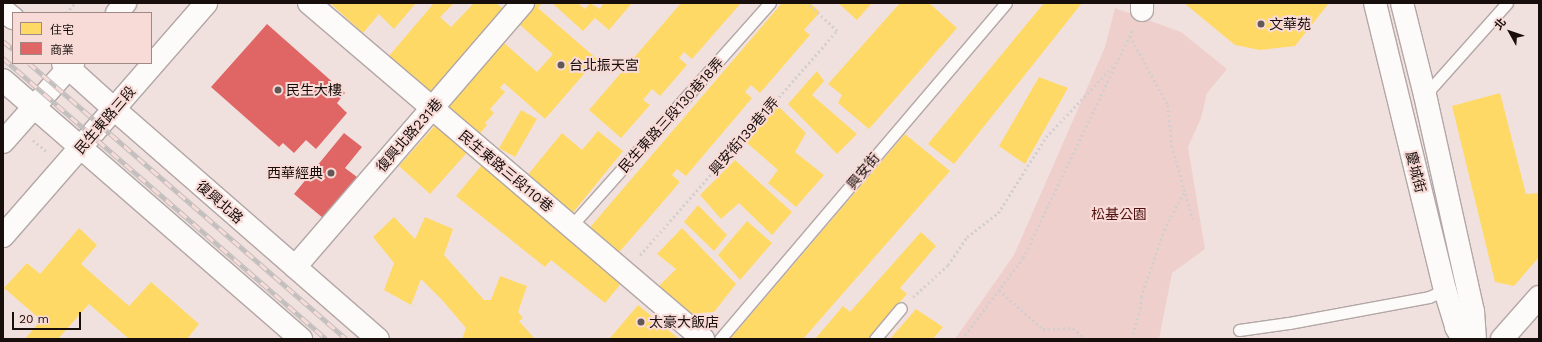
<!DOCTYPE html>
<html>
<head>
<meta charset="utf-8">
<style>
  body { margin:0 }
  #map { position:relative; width:1542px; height:342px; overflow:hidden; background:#f0e1df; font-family:"Work Sans","Noto Sans TC",sans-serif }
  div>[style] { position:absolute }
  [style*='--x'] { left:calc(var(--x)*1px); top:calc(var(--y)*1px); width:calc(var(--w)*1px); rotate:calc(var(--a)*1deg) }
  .green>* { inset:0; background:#efcfcb }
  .homes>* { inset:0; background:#ffd966 }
  .shops>* { inset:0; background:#e06666 }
  .path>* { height:2.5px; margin-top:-1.25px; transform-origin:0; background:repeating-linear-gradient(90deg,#d4cfcf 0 2px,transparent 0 5px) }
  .roads { filter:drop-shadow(1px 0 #b2a7a5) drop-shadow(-1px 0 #b2a7a5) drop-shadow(0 1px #b2a7a5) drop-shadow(0 -1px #b2a7a5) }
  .service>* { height:11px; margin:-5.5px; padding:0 5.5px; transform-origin:5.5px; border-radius:5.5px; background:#fdfafa }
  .minor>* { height:22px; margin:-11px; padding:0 11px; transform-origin:11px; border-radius:11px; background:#fdfafa }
  .tertiary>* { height:22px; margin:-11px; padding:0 11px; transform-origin:11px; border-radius:11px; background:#fdfafa }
  .secondary>* { height:22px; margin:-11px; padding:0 11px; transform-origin:11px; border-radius:11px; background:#fdfafa }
  .rail>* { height:4.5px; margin-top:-2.25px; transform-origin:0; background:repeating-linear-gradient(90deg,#f8dbd7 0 9px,#c2bebd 0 18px); box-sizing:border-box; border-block:1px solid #c2bebd }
  .dots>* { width:11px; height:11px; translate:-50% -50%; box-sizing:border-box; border:2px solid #f8dbd7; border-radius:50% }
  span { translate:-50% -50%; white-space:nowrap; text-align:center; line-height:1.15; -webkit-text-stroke:4px #f8dbd7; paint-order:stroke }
  .poi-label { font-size:14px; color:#180f0d }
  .left { translate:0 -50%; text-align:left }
  .right { translate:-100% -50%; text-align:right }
  .street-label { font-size:14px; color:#180f0d }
  .park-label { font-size:14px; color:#4d0f0e }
  .frame { position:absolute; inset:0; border:4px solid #180f0d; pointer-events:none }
  .legend { position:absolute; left:12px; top:12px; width:140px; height:52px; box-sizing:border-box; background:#f8dbd7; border:1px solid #9e8986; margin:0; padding:5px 7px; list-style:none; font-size:12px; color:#180f0d }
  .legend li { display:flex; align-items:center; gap:8px; height:20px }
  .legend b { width:20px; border:1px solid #9e8986 }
  .north { position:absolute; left:1490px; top:12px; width:40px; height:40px; -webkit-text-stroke:3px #f8dbd7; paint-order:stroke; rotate:310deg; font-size:11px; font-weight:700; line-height:16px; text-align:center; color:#180f0d }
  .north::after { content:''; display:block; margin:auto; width:14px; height:18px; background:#180f0d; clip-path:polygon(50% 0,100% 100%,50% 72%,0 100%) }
  .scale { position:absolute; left:12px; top:312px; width:69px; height:18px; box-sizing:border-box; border:2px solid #180f0d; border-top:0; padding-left:5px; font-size:12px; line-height:14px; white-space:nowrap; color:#180f0d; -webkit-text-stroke:3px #f8dbd7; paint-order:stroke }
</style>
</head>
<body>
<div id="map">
  <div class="green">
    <div style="clip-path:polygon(1115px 8px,1181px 32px,1227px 69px,1207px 93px,1201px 118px,1188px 147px,1205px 249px,1172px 273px,1159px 339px,955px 339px,1014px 255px,1105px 47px)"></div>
  </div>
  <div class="homes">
    <div style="clip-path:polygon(330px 3px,416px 3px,394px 29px,379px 14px,363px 33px)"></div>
    <div style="clip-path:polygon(434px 3px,454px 3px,440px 17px,451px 27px,474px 3px,496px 3px,509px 13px,435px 96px,389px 56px)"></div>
    <div style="clip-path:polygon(525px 3px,542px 3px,538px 8px,597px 59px,545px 119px,504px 83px,500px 88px,505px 92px,490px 109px,494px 113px,485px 123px,487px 125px,476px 138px,436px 104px,495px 35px,537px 72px,553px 54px,512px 18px)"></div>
    <div style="clip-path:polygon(552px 3px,578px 3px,585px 9px,590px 3px,600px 9px,603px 4px,601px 3px,632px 3px,609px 30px,595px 18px,583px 31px)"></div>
    <div style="clip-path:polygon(681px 3px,741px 3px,692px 59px,684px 52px,679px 58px,687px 65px,660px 96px,652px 89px,643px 100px,650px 105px,621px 138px,589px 110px)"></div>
    <div style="clip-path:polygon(782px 3px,810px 3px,820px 12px,804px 30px,810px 35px,760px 93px,751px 85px,745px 92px,752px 98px,686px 176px,677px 169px,672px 175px,680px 182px,615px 257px,586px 232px)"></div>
    <div style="clip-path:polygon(838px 3px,872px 3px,857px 20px)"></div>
    <div style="clip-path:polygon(900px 3px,929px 3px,957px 28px,869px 129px,838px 103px,842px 95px,828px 84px)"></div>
    <div style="clip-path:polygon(1044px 3px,1082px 3px,954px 164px,928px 144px)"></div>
    <div style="clip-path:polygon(1184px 3px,1329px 3px,1295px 46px,1260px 50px,1235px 45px)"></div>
    <div style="clip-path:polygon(817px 71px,824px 81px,812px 95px,857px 134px,837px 154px,788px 104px)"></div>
    <div style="clip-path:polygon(1039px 77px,1068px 88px,1025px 164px,999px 146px)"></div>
    <div style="clip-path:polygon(1500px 93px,1526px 194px,1539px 193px,1539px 257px,1514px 286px,1495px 282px,1452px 106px)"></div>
    <div style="clip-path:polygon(777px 105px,806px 133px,795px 152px,824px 175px,796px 207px,768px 183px,778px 170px,747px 143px)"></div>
    <div style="clip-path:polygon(521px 110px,537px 119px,515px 157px,499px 148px)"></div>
    <div style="clip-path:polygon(440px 120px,471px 148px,430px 194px,399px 166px)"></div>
    <div style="clip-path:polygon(598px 131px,623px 151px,571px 215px,526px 177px,562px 133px,582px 150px)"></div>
    <div style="clip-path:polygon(905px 134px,950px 171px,803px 339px,730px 339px)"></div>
    <div style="clip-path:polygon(735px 160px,792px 212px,772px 235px,739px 203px,721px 219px,700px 195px)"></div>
    <div style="clip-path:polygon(481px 166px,624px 280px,605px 303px,551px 260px,545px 267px,456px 196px)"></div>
    <div style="clip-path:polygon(698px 205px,727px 235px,714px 251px,684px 222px)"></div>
    <div style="clip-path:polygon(394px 217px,415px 239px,425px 217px,453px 229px,444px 255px,484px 300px,491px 300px,500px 276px,527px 286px,518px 312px,523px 318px,519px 321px,535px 339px,462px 339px,466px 328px,442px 300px,421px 279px,411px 305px,384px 290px,394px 263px,373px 237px)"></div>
    <div style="clip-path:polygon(747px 221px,772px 243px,740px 280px,718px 255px)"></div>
    <div style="clip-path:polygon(79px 228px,97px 245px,81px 264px,129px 306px,151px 282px,199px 324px,187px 339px,129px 339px,89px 304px,58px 339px,25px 339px,41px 320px,4px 288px,27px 263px,40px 274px)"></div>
    <div style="clip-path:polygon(682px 228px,736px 284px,714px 312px,689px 314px,659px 286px,676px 269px,657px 254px)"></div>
    <div style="clip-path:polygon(921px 232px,936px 246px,900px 288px,907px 294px,868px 339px,815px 339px,843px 306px,850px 312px)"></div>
    <div style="clip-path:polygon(638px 305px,679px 339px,610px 338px)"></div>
    <div style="clip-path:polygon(916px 309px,943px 327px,933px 339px,890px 339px)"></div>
  </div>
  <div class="shops">
    <div style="clip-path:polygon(267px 24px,345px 93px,337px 103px,347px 113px,316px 149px,306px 140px,294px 153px,283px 143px,279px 147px,211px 87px)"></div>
    <div style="clip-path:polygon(344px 133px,362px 147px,345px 168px,357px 177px,323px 218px,294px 194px)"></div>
  </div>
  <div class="path">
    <div style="--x:66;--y:13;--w:13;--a:-48"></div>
    <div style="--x:1130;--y:36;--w:79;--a:61.2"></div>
    <div style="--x:1168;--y:105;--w:41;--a:84.4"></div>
    <div style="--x:1172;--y:146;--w:76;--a:74"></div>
    <div style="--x:33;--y:140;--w:17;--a:40"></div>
    <div style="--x:640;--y:255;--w:298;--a:-48.7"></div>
    <div style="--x:837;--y:31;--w:41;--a:-137"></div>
    <div style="--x:999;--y:290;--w:59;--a:41.6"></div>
    <div style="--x:1043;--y:329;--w:30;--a:-2"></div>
    <div style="--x:1073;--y:328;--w:13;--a:42"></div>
    <div style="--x:1083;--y:337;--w:2;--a:90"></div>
    <div style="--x:913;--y:297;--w:47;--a:-42.4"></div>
    <div style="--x:948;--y:265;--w:34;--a:-56"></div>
    <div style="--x:967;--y:237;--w:39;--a:-38"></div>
    <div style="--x:998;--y:213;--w:90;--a:-57.7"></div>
    <div style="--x:1046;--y:137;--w:100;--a:-46.6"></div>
    <div style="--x:962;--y:339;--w:101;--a:-53"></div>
    <div style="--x:1023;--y:258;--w:253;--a:-64.4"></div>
    <div style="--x:1131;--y:339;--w:31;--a:-73"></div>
    <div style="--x:1140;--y:309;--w:12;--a:-85"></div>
    <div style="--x:1141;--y:297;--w:71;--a:-71.1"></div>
    <div style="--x:1164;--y:230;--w:45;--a:-62.3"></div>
  </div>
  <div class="roads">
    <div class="service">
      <div style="--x:1425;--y:95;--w:123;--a:-48.3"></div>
      <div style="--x:571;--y:226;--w:299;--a:-48.3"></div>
      <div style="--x:1239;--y:330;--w:50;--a:-8"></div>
      <div style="--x:1289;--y:323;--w:142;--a:-10.5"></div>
      <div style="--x:1429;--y:297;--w:17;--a:-24"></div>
      <div style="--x:720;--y:339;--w:441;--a:-49.6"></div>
      <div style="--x:875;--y:339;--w:40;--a:-50"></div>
    </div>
    <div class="minor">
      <div style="--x:309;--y:3;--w:518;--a:40.46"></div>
      <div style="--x:1375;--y:3;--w:295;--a:76.3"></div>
      <div style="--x:1445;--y:290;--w:39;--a:73"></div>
      <div style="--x:1456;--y:327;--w:14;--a:60"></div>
      <div style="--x:1402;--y:3;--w:95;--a:76"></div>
      <div style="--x:1425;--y:95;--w:221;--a:77.5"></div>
      <div style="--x:1473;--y:311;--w:28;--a:86"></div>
      <div style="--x:1142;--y:10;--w:7;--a:-90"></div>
      <div style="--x:295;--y:267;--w:349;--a:-49.2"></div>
    </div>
    <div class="tertiary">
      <div style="--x:117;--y:13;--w:13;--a:-51"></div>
      <div style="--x:3;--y:142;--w:106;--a:-48.5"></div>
      <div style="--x:3;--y:236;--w:309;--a:-48.9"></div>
      <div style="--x:1502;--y:339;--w:56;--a:-48.6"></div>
    </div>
    <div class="secondary">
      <div style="--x:3;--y:10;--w:13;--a:39"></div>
      <div style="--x:63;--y:63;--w:69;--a:42"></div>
      <div style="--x:114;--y:109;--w:350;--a:41.1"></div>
      <div style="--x:3;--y:80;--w:395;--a:41"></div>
    </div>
  </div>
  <div class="rail">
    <div style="--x:3;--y:41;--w:13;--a:39"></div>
    <div style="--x:3;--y:58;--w:428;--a:41"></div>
    <div style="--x:29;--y:63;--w:421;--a:41"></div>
  </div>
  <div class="dots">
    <div style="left:1261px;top:24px;background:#645856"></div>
    <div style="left:561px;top:65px;background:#645856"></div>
    <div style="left:278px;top:90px;background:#645856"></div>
    <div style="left:331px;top:173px;background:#645856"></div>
    <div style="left:641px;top:322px;background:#645856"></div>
  </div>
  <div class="poi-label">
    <span class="left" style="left:1269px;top:24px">文華苑</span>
    <span class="left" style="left:569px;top:65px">台北振天宮</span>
    <span class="left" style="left:286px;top:90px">民生大樓</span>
    <span class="right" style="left:323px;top:173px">西華經典</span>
    <span class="left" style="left:649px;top:322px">太豪大飯店</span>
  </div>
  <div class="street-label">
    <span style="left:671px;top:115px;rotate:-48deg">民生東路三段130巷18弄</span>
    <span style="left:105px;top:120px;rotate:-49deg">民生東路三段</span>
    <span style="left:409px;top:135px;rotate:-49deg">復興北路231巷</span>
    <span style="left:744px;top:136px;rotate:-49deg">興安街139巷1弄</span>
    <span style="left:506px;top:171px;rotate:40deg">民生東路三段110巷</span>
    <span style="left:863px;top:171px;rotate:-50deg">興安街</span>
    <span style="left:1416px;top:172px;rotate:76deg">慶城街</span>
    <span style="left:220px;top:202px;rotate:41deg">復興北路</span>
  </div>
  <div class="park-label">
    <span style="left:1119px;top:214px">松基公園</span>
  </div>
  <div class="frame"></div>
  <ul class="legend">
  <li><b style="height:11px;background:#ffd966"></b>住宅</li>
  <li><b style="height:11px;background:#e06666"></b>商業</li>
  </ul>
  <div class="north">北</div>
  <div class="scale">20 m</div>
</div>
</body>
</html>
